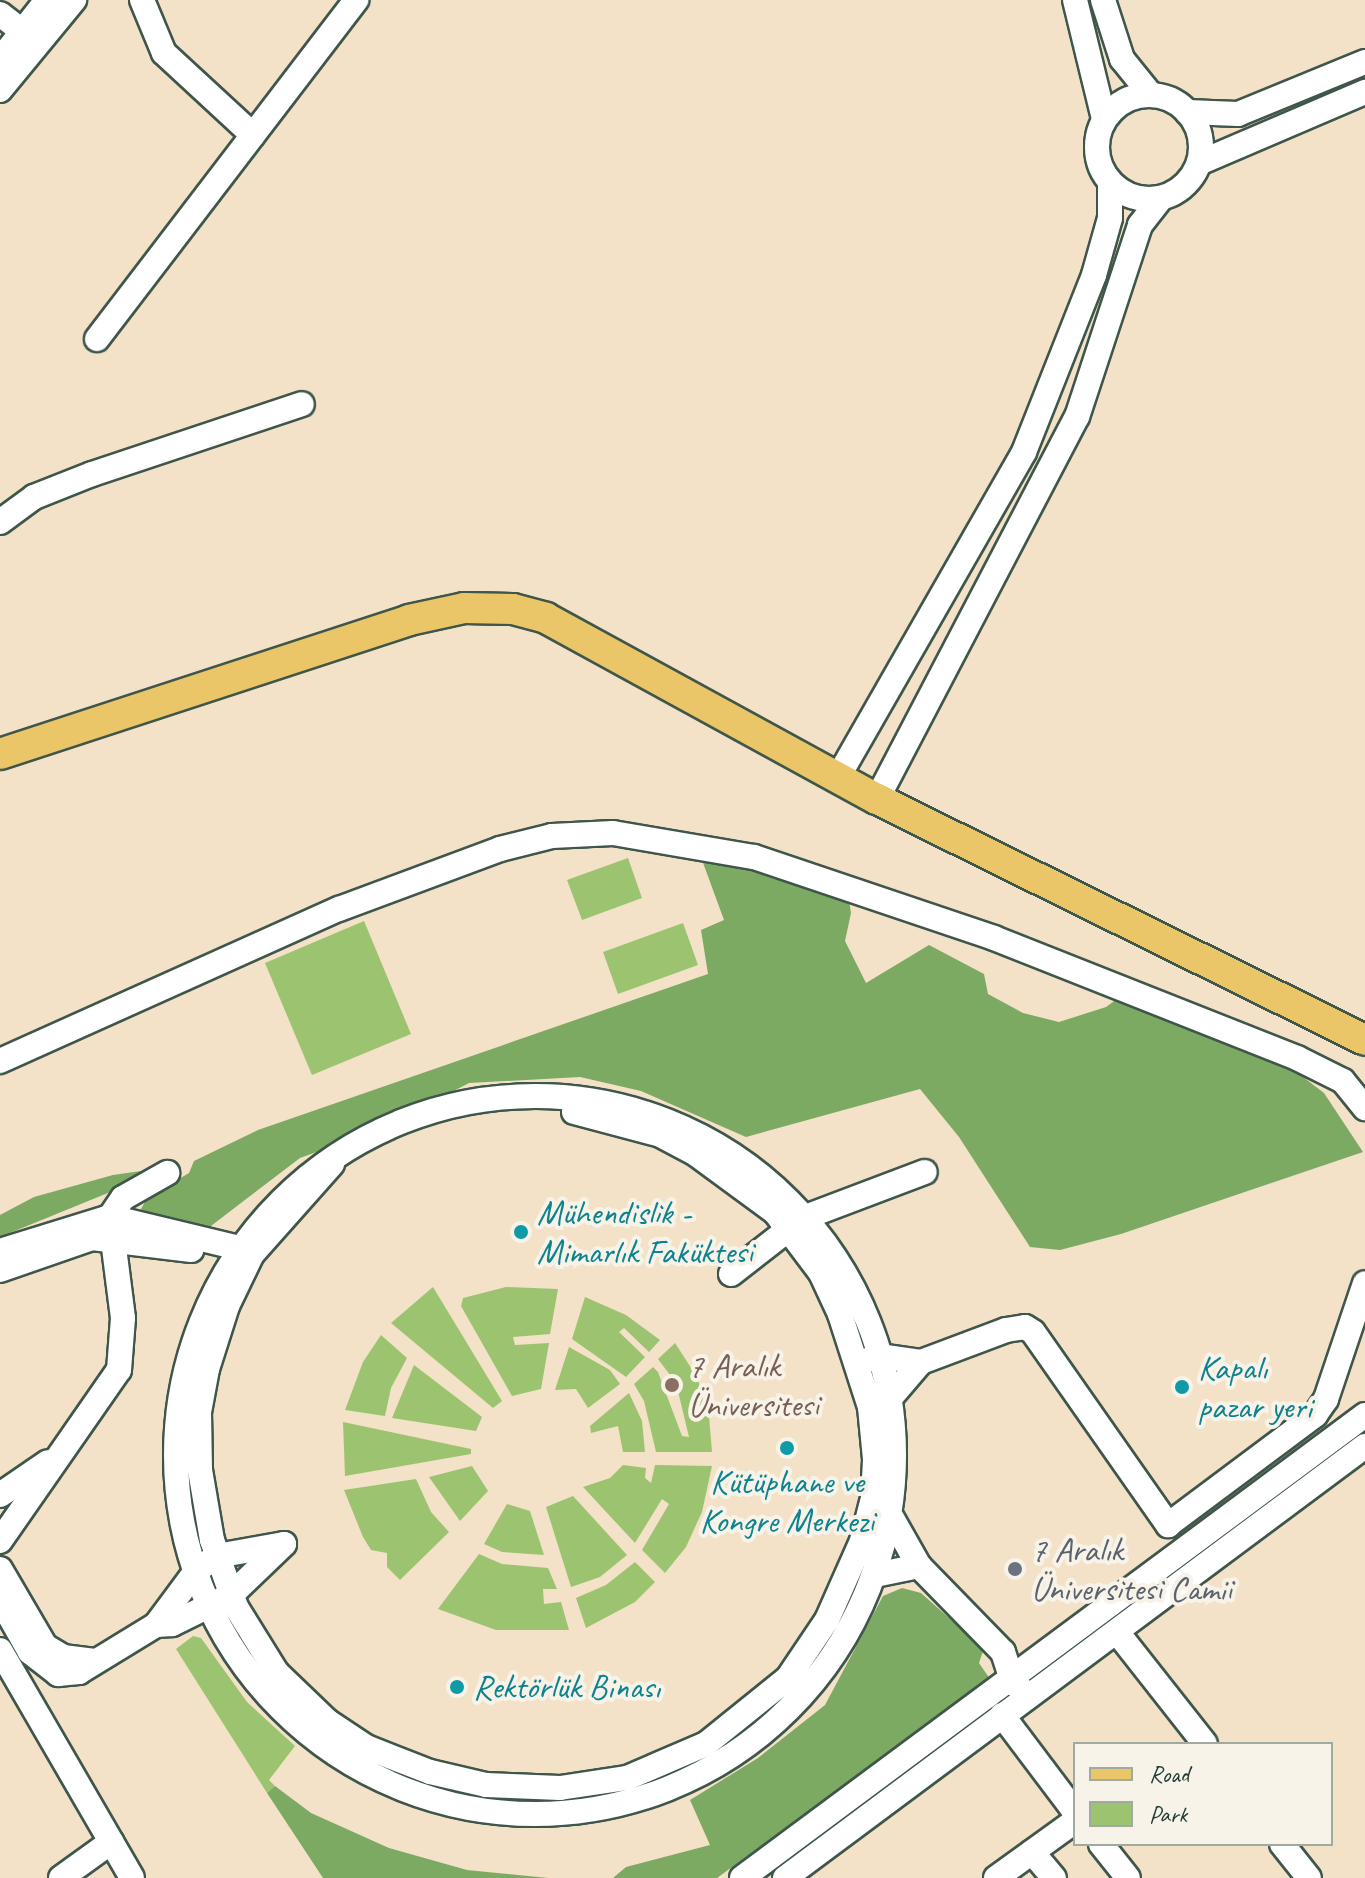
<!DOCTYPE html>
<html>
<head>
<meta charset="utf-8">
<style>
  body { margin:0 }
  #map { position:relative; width:1365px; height:1878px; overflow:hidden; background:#f3e1c8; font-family:Caveat,sans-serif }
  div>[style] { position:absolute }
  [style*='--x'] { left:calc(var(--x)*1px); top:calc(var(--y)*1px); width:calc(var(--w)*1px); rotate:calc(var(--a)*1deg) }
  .green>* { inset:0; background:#9cc470 }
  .forest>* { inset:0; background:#7daa62 }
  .roads { filter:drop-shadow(2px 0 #3f564a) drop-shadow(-2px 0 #3f564a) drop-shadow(0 2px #3f564a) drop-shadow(0 -2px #3f564a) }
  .minor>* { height:24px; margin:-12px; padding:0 12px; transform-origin:12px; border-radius:12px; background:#fff }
  .minor>.ring { margin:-12px; padding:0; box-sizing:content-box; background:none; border:24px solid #fff; border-radius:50% }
  .major>* { height:30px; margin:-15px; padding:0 15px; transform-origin:15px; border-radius:15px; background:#ebc669 }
  .dots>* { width:22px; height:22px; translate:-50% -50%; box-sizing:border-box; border:4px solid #f7f3e8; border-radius:50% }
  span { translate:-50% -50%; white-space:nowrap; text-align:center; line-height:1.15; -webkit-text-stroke:8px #f7f3e8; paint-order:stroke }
  .culture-label { font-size:34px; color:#0d838f }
  .left { translate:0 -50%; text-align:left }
  .education-label { font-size:34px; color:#785e54 }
  .worship-label { font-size:34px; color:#5b616d }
  .legend { position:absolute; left:1073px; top:1742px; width:260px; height:104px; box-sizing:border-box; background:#f7f3e8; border:2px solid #a1aaa0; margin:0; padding:10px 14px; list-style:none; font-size:24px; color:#1f3d34 }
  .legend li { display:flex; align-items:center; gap:16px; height:40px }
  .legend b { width:40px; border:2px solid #a1aaa0 }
</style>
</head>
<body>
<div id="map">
  <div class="green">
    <div style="clip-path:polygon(628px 858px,642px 898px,582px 920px,567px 880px)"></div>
    <div style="clip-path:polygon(364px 921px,411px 1034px,312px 1075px,265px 963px)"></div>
    <div style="clip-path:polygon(683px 923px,698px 965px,618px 994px,603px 952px)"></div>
    <div style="clip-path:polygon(433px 1287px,502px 1401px,493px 1408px,391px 1323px)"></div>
    <div style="clip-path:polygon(506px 1287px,558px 1289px,550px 1334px,513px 1337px,515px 1345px,549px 1343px,541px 1389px,512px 1396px,461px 1306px,463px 1298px)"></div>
    <div style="clip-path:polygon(585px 1297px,626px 1315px,660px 1340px,649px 1352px,624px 1328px,619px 1332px,645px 1357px,626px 1377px,572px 1339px)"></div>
    <div style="clip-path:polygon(381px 1335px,407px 1358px,391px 1388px,385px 1416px,345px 1410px,363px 1362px)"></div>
    <div style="clip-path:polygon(675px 1343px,697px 1377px,709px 1416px,712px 1452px,656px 1452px,644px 1401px,634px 1384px,653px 1367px,658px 1372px,682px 1436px,689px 1437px,676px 1383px,658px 1359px)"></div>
    <div style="clip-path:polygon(569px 1347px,610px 1370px,620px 1384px,588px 1408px,576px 1389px,555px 1390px)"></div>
    <div style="clip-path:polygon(414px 1365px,482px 1417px,476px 1431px,392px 1418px)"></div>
    <div style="clip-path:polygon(629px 1393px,642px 1421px,645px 1452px,623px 1452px,618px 1426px,591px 1433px,590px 1426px)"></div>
    <div style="clip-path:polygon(343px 1422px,471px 1449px,471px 1454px,345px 1476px)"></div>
    <div style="clip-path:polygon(623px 1465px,646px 1468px,645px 1478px,651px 1483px,655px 1465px,712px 1466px,702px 1512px,686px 1547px,665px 1573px,642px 1550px,669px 1504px,662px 1499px,635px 1543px,583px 1487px,610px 1478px)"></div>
    <div style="clip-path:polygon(472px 1466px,488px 1491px,460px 1521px,429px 1477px)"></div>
    <div style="clip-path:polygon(416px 1479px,431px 1512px,449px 1532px,400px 1580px,387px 1567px,387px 1553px,371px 1550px,363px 1537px,344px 1490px)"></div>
    <div style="clip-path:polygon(573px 1496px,627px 1555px,600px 1577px,571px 1587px,546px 1507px)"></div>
    <div style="clip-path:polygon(507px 1504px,530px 1511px,544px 1555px,502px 1552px,484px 1544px)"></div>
    <div style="clip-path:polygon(479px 1554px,502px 1564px,548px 1568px,557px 1589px,543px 1589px,544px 1604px,561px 1602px,569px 1630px,496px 1630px,438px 1609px)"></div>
    <div style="clip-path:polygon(635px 1562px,655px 1582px,635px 1602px,586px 1628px,576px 1598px,606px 1585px)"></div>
    <div style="clip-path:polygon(193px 1636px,201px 1638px,247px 1702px,295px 1746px,269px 1780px,275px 1786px,267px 1793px,176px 1649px)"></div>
  </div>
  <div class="forest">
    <div style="clip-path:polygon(790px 857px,847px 888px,851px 913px,845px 941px,866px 983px,929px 945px,984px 974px,988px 994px,1023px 1013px,1059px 1022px,1106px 1007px,1128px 991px,1265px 1048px,1324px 1093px,1363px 1152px,1121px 1234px,1060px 1250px,1030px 1247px,959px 1137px,920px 1089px,746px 1137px,641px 1091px,580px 1077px,469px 1083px,382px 1128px,300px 1158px,207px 1229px,140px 1211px,147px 1198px,189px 1173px,194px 1161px,258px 1130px,708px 974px,701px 930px,724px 920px,702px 860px)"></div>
    <div style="clip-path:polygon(162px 1168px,125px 1186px,0 1237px,0 1215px,34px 1197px,113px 1175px)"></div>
    <div style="clip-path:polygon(902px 1588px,921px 1593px,977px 1643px,983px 1651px,979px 1663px,990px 1679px,717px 1878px,613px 1878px,626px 1867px,710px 1845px,690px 1800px,758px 1758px,825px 1705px,883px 1596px)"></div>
    <div style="clip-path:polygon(275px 1786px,311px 1813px,389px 1848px,467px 1870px,548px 1878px,323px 1878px,267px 1793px)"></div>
  </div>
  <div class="roads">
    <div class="minor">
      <div style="--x:142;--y:0;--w:57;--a:67.5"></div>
      <div style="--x:164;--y:53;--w:121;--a:42.7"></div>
      <div style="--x:1075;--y:0;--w:122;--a:76.3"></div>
      <div style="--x:1103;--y:0;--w:62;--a:72.1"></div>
      <div style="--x:1122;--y:59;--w:46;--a:51.1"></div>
      <div style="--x:0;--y:14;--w:46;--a:37.9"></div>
      <div style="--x:0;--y:60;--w:76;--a:-51.9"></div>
      <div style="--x:0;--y:90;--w:117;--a:-50.6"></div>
      <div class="ring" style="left:1097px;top:95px;width:80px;height:80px"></div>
      <div style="--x:1187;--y:112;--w:51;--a:2.2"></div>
      <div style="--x:1238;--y:114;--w:137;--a:-22.3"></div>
      <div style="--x:1199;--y:163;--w:181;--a:-23.2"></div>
      <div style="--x:97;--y:339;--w:427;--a:-52.6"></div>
      <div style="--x:0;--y:522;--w:42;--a:-36.3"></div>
      <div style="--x:34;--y:497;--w:62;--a:-21.6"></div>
      <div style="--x:92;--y:474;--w:221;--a:-18.4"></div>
      <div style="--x:838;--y:777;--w:374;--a:-60.2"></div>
      <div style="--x:1024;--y:452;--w:190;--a:-68.4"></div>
      <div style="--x:1094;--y:275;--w:59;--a:-74.3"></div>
      <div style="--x:1110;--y:218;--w:35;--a:-90"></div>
      <div style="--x:877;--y:799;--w:431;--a:-62.4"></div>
      <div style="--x:1077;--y:417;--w:202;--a:-71.8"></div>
      <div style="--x:1140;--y:225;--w:33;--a:-52"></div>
      <div style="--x:0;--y:1061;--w:372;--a:-24.2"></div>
      <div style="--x:339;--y:909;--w:172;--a:-20.4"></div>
      <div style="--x:500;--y:849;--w:54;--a:-14"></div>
      <div style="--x:552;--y:836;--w:61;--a:-2.8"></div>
      <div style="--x:613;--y:833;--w:143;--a:9.7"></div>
      <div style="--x:754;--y:857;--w:253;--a:18.6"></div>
      <div style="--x:994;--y:938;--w:326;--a:21.6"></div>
      <div style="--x:1297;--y:1058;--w:51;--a:26.6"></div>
      <div style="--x:1343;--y:1081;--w:35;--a:51"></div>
      <div class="ring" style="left:176px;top:1096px;width:694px;height:694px"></div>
      <div style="--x:332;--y:1164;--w:120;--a:131.6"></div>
      <div style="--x:252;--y:1254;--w:58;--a:115.7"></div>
      <div style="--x:227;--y:1306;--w:66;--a:107.6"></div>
      <div style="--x:207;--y:1369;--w:44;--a:100.5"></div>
      <div style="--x:199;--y:1412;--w:58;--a:89"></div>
      <div style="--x:200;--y:1470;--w:71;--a:80.3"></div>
      <div style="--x:212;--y:1540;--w:71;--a:70.3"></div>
      <div style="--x:236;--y:1607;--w:78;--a:58.2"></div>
      <div style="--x:277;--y:1673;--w:69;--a:43.8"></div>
      <div style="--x:327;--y:1721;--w:47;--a:33.7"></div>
      <div style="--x:366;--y:1747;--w:69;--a:21.3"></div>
      <div style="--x:430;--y:1772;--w:57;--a:13.1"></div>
      <div style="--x:486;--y:1785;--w:74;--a:2.3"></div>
      <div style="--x:560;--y:1788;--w:68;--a:-8.5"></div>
      <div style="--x:627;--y:1778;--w:86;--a:-23.3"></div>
      <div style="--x:706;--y:1744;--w:105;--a:-38.8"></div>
      <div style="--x:788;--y:1678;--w:70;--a:-56.1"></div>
      <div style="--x:827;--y:1620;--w:86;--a:-66.1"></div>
      <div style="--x:862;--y:1541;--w:44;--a:-75.7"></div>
      <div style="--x:873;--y:1498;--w:39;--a:-87"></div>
      <div style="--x:875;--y:1459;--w:52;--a:-95.5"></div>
      <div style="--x:870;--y:1407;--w:98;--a:-107.9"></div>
      <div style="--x:840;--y:1314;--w:45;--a:-114.9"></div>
      <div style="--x:821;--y:1273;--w:76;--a:-127"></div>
      <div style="--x:775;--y:1212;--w:98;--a:-143.7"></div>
      <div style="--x:696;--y:1154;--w:40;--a:-152"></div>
      <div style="--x:661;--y:1135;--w:90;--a:-165.2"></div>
      <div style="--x:0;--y:1251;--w:115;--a:-17.2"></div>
      <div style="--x:110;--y:1217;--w:137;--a:13.5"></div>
      <div style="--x:0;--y:1270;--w:97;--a:-19.2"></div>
      <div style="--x:92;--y:1238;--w:100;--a:6.9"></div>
      <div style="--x:731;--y:1274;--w:91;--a:-37.9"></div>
      <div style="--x:803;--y:1218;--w:130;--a:-20.7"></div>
      <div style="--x:865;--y:1361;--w:15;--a:-20"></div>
      <div style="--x:879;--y:1356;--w:42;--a:8.1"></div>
      <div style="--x:921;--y:1362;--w:46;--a:130.6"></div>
      <div style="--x:891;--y:1397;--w:12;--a:166"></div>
      <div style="--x:921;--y:1362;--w:91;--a:-20.6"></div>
      <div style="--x:1006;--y:1330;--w:19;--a:-9"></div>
      <div style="--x:1025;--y:1327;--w:9;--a:32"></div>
      <div style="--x:1033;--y:1332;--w:236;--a:55"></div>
      <div style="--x:1168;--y:1525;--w:184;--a:-36.8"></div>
      <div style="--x:1315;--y:1415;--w:19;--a:-55"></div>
      <div style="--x:1326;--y:1399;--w:122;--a:-71.4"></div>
      <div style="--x:0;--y:1495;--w:58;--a:-34.5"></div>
      <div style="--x:0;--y:1541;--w:208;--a:-55.2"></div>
      <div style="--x:119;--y:1370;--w:52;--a:-85.6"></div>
      <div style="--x:123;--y:1318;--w:102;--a:-97.3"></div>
      <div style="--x:110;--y:1217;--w:23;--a:-56"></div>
      <div style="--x:123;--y:1198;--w:51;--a:-29.6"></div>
      <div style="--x:284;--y:1544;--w:74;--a:136.1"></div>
      <div style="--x:231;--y:1595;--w:66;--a:153.8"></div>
      <div style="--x:172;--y:1624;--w:16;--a:176"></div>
      <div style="--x:156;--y:1625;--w:67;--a:-53.5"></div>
      <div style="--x:196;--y:1571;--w:26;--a:-36"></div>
      <div style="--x:217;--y:1556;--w:68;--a:-10.2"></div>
      <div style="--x:919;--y:1566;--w:120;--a:45.7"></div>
      <div style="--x:1003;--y:1652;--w:32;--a:72"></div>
      <div style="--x:1013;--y:1682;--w:15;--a:42"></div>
      <div style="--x:0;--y:1569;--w:89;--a:59.7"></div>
      <div style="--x:45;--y:1646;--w:21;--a:31"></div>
      <div style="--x:63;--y:1657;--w:32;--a:7"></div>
      <div style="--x:875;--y:1575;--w:45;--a:-11.6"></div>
      <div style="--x:919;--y:1566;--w:55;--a:-119.4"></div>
      <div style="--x:0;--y:1599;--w:61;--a:60.5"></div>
      <div style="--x:30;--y:1652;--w:36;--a:38"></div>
      <div style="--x:58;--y:1674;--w:21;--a:-5"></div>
      <div style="--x:79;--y:1672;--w:90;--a:-31.4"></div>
      <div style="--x:1117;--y:1632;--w:142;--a:51.8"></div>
      <div style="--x:0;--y:1650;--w:263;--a:59.9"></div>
      <div style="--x:1002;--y:1715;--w:121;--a:53"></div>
      <div style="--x:1101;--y:1844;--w:43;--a:51.5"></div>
      <div style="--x:1282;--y:1844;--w:43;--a:51.5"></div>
      <div style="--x:1032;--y:1852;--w:34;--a:50"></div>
      <div style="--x:61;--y:1878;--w:62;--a:-35.8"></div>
      <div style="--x:742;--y:1878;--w:776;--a:-36.62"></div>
      <div style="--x:785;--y:1878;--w:723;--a:-36.68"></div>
      <div style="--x:996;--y:1878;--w:97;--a:-35.8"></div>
    </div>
    <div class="major">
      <div style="--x:0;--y:754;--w:430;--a:-18.1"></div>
      <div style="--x:409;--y:620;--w:56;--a:-12.3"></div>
      <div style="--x:464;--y:608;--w:49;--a:1.2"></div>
      <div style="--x:513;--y:609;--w:34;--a:15"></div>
      <div style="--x:546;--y:618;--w:377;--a:28.7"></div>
      <div style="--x:877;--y:799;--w:544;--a:26.28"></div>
    </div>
  </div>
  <div class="dots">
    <div style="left:521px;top:1232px;background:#0f9aa8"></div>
    <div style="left:672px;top:1385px;background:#8d6e63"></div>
    <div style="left:1182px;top:1387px;background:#0f9aa8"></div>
    <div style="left:787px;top:1448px;background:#0f9aa8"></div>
    <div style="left:1015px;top:1569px;background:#6b7280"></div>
    <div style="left:457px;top:1687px;background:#0f9aa8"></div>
  </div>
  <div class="culture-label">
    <span class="left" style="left:537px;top:1232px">Mühendislik -<br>Mimarlık Faküktesi</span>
    <span class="left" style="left:1198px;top:1387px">Kapalı<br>pazar yeri</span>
    <span style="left:787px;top:1501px">Kütüphane ve<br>Kongre Merkezi</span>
    <span class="left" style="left:473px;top:1687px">Rektörlük Binası</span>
  </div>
  <div class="education-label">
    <span class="left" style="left:688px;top:1385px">7 Aralık<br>Üniversitesi</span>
  </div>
  <div class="worship-label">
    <span class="left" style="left:1031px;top:1569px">7 Aralık<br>Üniversitesi Camii</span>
  </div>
  <ul class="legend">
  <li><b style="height:10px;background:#ebc669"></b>Road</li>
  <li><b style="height:22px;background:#9cc470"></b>Park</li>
  </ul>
</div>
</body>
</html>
